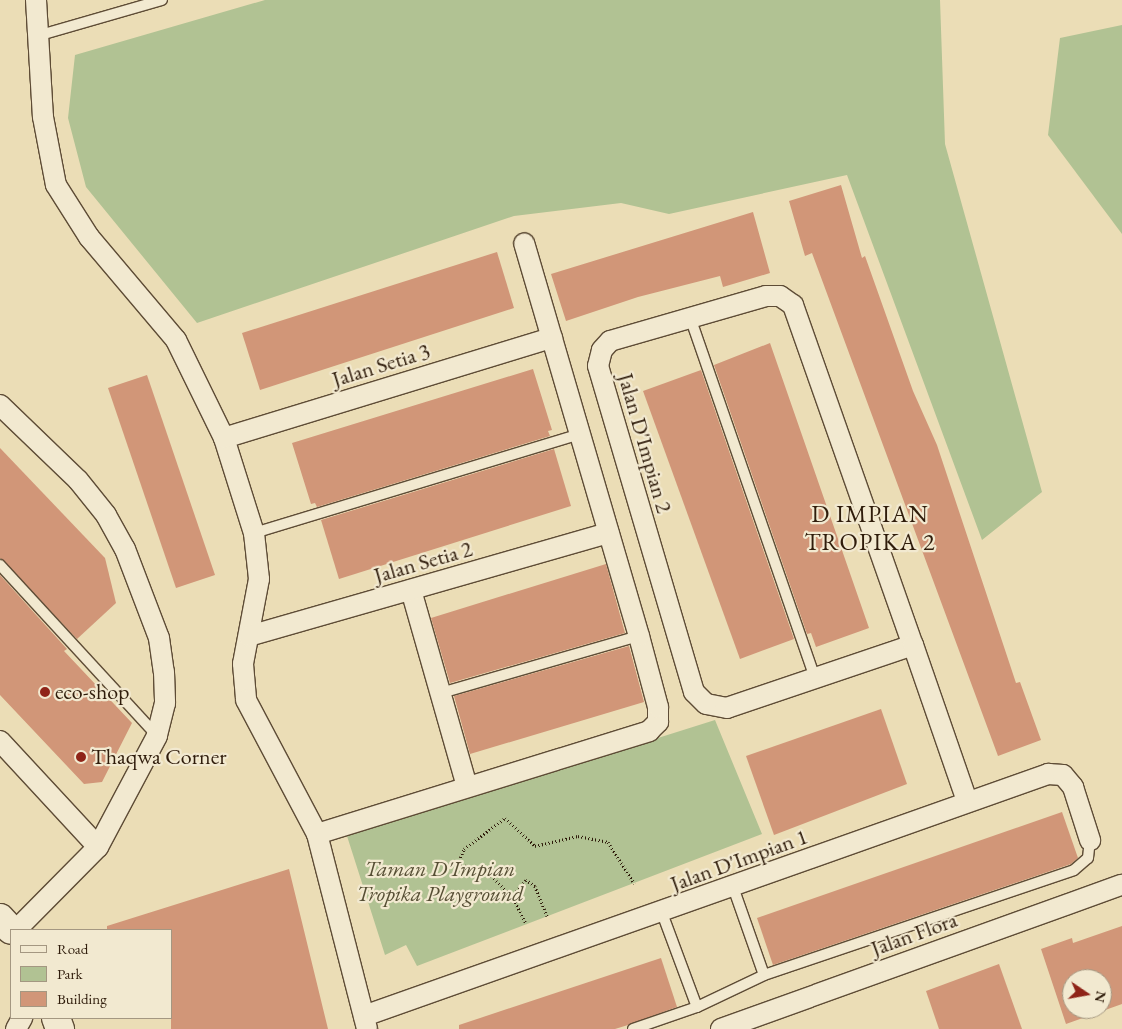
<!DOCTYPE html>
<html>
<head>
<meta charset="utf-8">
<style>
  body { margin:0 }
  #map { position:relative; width:1122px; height:1029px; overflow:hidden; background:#ebddb6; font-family:"EB Garamond",serif }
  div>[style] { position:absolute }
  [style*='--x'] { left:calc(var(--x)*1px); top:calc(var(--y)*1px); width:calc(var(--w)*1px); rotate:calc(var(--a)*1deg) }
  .green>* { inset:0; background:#b1c293 }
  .building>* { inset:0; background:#d19678 }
  .path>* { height:3px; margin-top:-1.5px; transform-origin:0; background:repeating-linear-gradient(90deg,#2f1c0b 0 1px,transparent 0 3.5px) }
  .roads { filter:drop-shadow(1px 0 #5e4c36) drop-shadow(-1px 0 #5e4c36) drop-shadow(0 1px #5e4c36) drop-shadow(0 -1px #5e4c36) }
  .lane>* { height:10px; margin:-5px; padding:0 5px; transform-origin:5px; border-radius:5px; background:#f2e9d0 }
  .street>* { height:20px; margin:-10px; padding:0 10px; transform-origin:10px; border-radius:10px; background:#f2e9d0 }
  .secondary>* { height:28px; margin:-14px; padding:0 14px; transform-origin:14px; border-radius:14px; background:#f2e9d0 }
  .dots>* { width:14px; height:14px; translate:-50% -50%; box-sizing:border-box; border:2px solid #f2e9d0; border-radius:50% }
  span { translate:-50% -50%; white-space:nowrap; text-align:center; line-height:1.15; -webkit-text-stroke:4.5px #f2e9d0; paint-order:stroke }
  .street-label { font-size:22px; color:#2f1c0b }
  .poi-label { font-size:22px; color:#2f1c0b }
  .left { translate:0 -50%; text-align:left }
  .park-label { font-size:22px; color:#564e34; font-style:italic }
  .neighbourhood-label { font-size:24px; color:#2f1c0b; letter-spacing:1px }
  .legend { position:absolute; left:10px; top:929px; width:162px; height:90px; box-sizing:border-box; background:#f2e9d0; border:1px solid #a49781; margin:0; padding:6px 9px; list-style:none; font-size:15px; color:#2f1c0b }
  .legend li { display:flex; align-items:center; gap:10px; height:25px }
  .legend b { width:25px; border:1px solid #a49781 }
  .north { position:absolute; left:1062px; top:969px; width:50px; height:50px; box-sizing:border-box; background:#f2e9d0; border:1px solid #a49781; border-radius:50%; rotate:102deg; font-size:14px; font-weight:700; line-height:20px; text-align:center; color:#2f1c0b }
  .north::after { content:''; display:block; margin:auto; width:18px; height:22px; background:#8f2418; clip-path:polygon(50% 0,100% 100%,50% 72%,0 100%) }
</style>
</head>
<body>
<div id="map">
  <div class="green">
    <div style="clip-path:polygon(265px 0,940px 0,945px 144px,1042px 492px,982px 540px,847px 175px,669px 214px,621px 203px,514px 216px,197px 323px,86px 187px,68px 118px,75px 55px)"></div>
    <div style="clip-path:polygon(1122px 25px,1122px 234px,1048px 135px,1060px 38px)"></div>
    <div style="clip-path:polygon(715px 720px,762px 834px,417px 966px,406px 945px,385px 955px,347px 836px)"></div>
  </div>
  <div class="building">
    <div style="clip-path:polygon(841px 185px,862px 258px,865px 256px,913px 391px,937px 445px,1016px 683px,1020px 682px,1041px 740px,998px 756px,812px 253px,805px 256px,789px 201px)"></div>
    <div style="clip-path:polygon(753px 212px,770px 273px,723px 287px,720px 276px,638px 297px,566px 321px,551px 274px)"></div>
    <div style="clip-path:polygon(497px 252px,514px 308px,260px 390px,242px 333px)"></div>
    <div style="clip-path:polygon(770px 343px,869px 628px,816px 647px,811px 633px,807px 634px,714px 365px)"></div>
    <div style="clip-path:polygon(533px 369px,552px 430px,548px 431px,550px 436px,317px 507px,315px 503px,311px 504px,292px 443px)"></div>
    <div style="clip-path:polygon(701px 370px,794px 639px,740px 659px,643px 391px)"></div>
    <div style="clip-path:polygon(147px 375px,215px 575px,176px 588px,108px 388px)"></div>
    <div style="clip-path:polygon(0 448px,105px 558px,116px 603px,77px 639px,0 558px)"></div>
    <div style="clip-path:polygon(554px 449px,571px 506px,339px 579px,321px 520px)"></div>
    <div style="clip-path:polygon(606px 564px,625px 633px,450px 683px,431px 618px)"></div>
    <div style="clip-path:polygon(0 575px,67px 649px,64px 651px,132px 723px,102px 782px,84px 784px,0 695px)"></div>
    <div style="clip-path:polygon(629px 646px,644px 702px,470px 754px,454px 696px)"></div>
    <div style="clip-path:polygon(881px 709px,907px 784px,774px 835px,746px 756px)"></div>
    <div style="clip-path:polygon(1062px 812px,1078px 858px,1071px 864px,773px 965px,757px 918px)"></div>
    <div style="clip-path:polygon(289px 869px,328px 1029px,171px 1029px,171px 930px,107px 930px,107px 926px)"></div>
    <div style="clip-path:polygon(evenodd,1122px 926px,1122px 1004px,1066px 1024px,1041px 949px,1072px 938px,1073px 943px,1122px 926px,1072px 979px,1102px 979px,1102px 1009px,1072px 1009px,1072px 979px)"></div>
    <div style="clip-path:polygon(661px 958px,677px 1007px,628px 1025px,615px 1029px,459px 1029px,459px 1025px)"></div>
    <div style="clip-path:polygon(999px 964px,1022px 1029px,939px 1029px,926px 991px)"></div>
  </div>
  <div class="path">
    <div style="--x:512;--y:896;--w:31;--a:63"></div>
    <div style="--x:547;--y:916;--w:32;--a:-112"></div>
    <div style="--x:535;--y:886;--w:11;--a:-146"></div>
    <div style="--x:526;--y:880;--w:21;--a:131"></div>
    <div style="--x:512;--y:896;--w:36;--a:-136"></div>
    <div style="--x:486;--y:871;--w:29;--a:-166"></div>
    <div style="--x:458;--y:864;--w:16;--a:-68"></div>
    <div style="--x:464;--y:849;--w:51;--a:-37.1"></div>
    <div style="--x:505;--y:818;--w:41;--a:43"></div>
    <div style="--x:535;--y:846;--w:44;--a:-13.1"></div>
    <div style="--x:578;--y:836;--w:31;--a:11"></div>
    <div style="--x:608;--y:842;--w:49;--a:57.6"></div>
  </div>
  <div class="roads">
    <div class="lane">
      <div style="--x:37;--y:36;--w:130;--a:-16.1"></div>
      <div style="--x:690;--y:317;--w:382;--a:70.9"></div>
      <div style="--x:254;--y:533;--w:341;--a:-16.9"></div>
      <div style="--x:0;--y:565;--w:232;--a:47.4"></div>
      <div style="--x:441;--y:693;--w:206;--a:-16.1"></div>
      <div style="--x:733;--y:887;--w:93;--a:70.6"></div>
      <div style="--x:662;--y:913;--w:100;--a:69.6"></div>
      <div style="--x:633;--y:1029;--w:68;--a:-19"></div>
      <div style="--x:697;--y:1007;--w:74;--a:-25.5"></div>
      <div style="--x:764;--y:975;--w:327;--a:-18.7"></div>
      <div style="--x:1074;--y:870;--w:18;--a:-41"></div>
      <div style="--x:1088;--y:858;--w:18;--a:-84"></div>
    </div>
    <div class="street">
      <div style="--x:36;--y:0;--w:117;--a:86.6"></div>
      <div style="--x:43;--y:117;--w:69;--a:79.2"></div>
      <div style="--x:56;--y:185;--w:62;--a:57.6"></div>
      <div style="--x:89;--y:237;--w:135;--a:49.8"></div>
      <div style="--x:176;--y:340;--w:109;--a:63.9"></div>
      <div style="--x:224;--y:438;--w:100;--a:72.5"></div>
      <div style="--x:254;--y:533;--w:46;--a:83.8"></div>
      <div style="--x:259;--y:579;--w:86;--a:100.7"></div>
      <div style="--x:243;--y:664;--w:36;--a:85"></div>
      <div style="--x:246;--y:700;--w:152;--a:62.1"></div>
      <div style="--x:317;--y:834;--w:201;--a:75.6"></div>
      <div style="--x:0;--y:405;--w:108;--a:43.9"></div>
      <div style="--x:78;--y:480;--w:45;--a:51.3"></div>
      <div style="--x:106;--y:515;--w:39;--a:61"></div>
      <div style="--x:125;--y:549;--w:95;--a:69.1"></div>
      <div style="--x:159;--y:638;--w:34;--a:82"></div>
      <div style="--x:164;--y:672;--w:31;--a:88"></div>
      <div style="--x:165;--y:703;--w:34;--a:104"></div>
      <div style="--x:157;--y:736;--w:126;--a:118"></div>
      <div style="--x:98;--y:847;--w:117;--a:134.7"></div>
      <div style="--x:224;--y:438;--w:343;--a:-17"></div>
      <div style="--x:411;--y:590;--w:204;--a:74.1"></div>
      <div style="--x:249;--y:636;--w:374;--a:-16"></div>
      <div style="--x:913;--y:645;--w:196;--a:161.3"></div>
      <div style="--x:727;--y:708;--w:21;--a:-169"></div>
      <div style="--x:706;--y:704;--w:17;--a:-135"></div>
      <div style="--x:694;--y:692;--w:340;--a:-106.4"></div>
      <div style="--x:598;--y:366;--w:16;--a:-76"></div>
      <div style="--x:602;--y:350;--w:12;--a:-48"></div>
      <div style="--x:610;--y:341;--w:162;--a:-16.1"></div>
      <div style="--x:766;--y:296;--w:14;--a:0"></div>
      <div style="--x:780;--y:296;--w:16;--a:35"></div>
      <div style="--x:793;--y:305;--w:361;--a:70.6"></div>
      <div style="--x:913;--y:645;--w:165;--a:70.9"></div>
      <div style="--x:0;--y:741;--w:144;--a:47.2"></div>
      <div style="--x:317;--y:834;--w:348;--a:-17.2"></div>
      <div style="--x:649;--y:731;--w:13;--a:-45"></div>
      <div style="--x:658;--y:722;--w:15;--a:-90"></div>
      <div style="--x:658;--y:707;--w:73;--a:-105"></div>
      <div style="--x:639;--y:636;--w:409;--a:-106.3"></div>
      <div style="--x:364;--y:1016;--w:726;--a:-19.48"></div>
      <div style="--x:1048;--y:774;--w:15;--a:4"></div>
      <div style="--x:1063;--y:775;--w:16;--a:50"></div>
      <div style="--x:1073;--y:787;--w:56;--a:72.2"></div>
      <div style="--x:16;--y:1029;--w:13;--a:-61"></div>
      <div style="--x:721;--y:1029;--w:426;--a:-19.8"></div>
    </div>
    <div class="secondary">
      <div style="--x:0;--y:918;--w:16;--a:47"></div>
      <div style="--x:56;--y:1018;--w:12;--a:70"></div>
    </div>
  </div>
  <div class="dots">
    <div style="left:45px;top:692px;background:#8f2418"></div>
    <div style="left:81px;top:757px;background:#8f2418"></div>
  </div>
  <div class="street-label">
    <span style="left:381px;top:365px;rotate:-17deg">Jalan Setia 3</span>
    <span style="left:645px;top:443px;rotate:74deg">Jalan D'Impian 2</span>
    <span style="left:423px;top:562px;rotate:-16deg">Jalan Setia 2</span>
    <span style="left:739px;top:860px;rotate:-20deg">Jalan D'Impian 1</span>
    <span style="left:914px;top:934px;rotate:-20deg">Jalan Flora</span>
  </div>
  <div class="poi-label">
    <span class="left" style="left:55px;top:692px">eco-shop</span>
    <span class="left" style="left:91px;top:757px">Thaqwa Corner</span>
  </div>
  <div class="park-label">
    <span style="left:440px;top:881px">Taman D'Impian<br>Tropika Playground</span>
  </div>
  <div class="neighbourhood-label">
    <span style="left:870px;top:528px">D IMPIAN<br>TROPIKA 2</span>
  </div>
  <ul class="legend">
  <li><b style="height:6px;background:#f2e9d0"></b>Road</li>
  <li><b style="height:14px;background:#b1c293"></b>Park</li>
  <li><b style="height:14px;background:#d19678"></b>Building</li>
  </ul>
  <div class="north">N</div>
</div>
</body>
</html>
